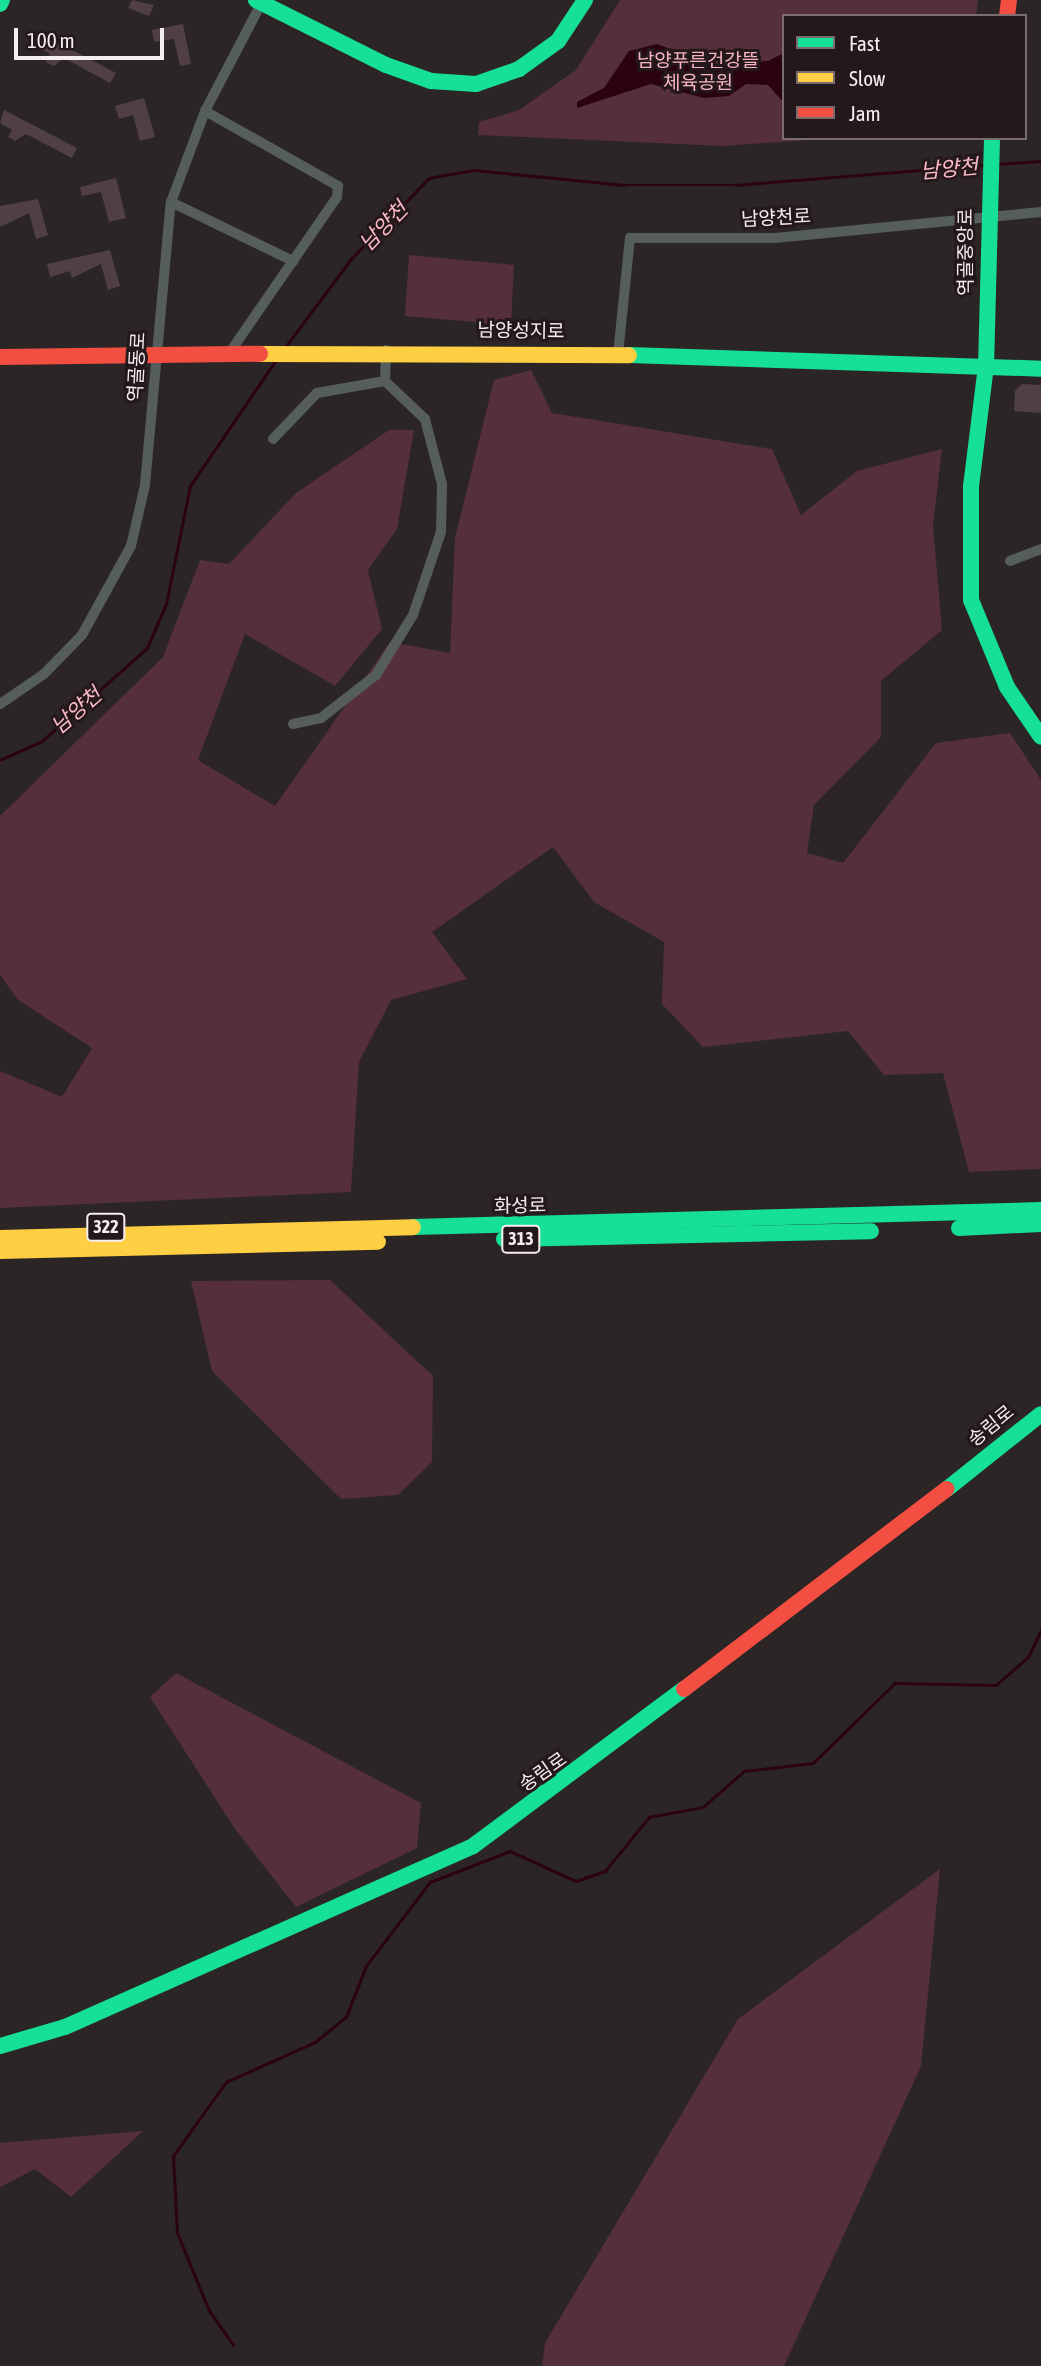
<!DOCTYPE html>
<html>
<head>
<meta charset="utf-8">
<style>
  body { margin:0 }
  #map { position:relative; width:1041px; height:2366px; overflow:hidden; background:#2b2526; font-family:"Asap Condensed","Noto Sans KR",sans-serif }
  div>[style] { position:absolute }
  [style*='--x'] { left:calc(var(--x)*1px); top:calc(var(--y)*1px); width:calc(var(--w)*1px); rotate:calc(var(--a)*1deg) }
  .green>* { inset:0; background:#552f3a }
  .water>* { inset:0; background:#2b0310 }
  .stream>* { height:2.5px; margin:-1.25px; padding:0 1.25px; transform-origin:1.25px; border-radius:1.25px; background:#2b0310 }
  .building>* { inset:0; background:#504044 }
  .street>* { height:10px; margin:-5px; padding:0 5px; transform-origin:5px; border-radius:5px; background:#555e5c }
  .fast>* { height:16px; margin:-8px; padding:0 8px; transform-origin:8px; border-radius:8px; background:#16e098 }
  .slow>* { height:16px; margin:-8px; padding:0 8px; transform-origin:8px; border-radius:8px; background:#ffcf43 }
  .jam>* { height:16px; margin:-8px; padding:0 8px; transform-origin:8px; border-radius:8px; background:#f24e42 }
  span { translate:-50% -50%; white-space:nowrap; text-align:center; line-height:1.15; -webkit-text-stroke:6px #25181b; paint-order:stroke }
  .shield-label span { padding:2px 5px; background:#25181b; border:2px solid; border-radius:5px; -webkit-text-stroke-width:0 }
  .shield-label { font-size:18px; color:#f6edef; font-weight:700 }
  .park-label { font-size:19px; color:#f7b4c5 }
  .street-label { font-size:19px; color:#f6edef }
  .water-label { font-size:21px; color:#febbcc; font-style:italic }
  .legend { position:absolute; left:782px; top:14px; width:245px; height:126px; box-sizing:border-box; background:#25181b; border:2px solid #796d70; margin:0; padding:9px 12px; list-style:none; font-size:21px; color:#f6edef }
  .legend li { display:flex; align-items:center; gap:14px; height:35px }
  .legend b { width:35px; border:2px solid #796d70 }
  .scale { position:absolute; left:14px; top:28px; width:150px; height:32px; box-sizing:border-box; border:4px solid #f6edef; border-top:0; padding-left:9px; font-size:21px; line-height:24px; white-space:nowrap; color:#f6edef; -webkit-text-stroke:5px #25181b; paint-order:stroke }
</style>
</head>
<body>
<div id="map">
  <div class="green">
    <div style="clip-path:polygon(620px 0,978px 0,976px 16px,784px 16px,784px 138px,837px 138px,723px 146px,478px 135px,479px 122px,519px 110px,576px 70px)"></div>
    <div style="clip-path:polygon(409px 255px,514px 265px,511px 325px,405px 316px)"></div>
    <div style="clip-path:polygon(531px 370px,552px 413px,772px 449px,801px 515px,857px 471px,942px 449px,933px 525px,942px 630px,881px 681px,881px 737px,814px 805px,807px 853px,843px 863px,936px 743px,1010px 733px,1041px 780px,1041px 1169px,969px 1172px,943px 1073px,884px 1075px,848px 1031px,703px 1047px,662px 1004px,664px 942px,594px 902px,553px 847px,432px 932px,467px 979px,391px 1000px,359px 1062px,351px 1192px,0 1208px,0 1071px,62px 1097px,92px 1048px,17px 999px,0 975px,0 816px,163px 657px,200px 560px,229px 564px,296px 493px,389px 430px,414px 430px,397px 529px,368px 570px,382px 629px,335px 686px,245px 634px,198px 760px,275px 806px,390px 642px,450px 653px,455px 538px,494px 380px)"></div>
    <div style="clip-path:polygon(330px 1280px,433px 1376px,432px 1462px,398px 1495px,341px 1499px,212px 1371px,191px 1281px)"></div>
    <div style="clip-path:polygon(176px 1673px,421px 1803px,417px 1848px,296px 1907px,235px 1829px,150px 1697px)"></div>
    <div style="clip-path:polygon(940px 1869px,921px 2066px,784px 2366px,542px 2366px,545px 2343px,738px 2019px)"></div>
    <div style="clip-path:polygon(143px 2131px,71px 2197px,35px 2169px,0 2187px,0 2143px)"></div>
  </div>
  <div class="water">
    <div style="clip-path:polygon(657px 44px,711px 64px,768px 61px,784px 53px,784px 103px,768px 85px,746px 84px,729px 96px,704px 98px,651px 84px,577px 108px,577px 102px,604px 88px,629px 51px)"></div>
  </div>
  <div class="stream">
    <div style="--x:996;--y:164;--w:45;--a:-3.8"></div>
    <div style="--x:286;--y:346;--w:109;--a:-53.2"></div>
    <div style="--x:351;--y:259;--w:112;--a:-46.1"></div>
    <div style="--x:429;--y:178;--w:46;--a:-10.1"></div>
    <div style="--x:474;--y:170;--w:151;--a:5.7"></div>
    <div style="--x:624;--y:185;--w:111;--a:0"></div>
    <div style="--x:735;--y:185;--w:252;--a:-4.6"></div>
    <div style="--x:0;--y:760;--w:46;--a:-24.3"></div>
    <div style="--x:42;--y:741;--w:140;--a:-41.5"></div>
    <div style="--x:147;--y:648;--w:48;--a:-66.6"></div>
    <div style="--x:166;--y:604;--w:120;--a:-78.5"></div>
    <div style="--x:190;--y:486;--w:153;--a:-55.7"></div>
    <div style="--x:233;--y:2345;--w:42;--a:-125.2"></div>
    <div style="--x:209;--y:2311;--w:84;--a:-112.3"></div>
    <div style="--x:177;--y:2233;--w:77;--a:-93"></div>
    <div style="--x:173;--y:2156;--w:91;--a:-54.4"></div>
    <div style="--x:226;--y:2082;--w:98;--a:-24.2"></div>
    <div style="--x:315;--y:2042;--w:40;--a:-39"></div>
    <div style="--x:346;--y:2017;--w:55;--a:-68.6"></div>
    <div style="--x:366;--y:1966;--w:106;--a:-52.7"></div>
    <div style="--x:430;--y:1882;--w:86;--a:-21.2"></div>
    <div style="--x:510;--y:1851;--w:72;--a:24.4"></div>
    <div style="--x:576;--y:1881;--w:31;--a:-19"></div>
    <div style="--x:605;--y:1871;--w:70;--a:-50.8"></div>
    <div style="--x:649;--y:1817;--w:55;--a:-10.5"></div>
    <div style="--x:703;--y:1807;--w:55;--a:-41.3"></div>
    <div style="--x:744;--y:1771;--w:69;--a:-6.6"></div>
    <div style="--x:813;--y:1763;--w:115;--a:-44.3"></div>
    <div style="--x:895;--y:1683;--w:101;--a:1.1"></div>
    <div style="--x:996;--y:1685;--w:43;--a:-41.2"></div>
    <div style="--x:1028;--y:1657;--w:30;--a:-64"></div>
  </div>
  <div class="building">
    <div style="clip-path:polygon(132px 0,154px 5px,149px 16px,128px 8px)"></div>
    <div style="clip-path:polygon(183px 24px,191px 64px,180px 66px,174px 39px,154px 42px,152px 30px)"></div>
    <div style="clip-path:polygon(42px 34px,116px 73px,110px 83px,64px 58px,54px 66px,46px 62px,50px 54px,36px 46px)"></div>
    <div style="clip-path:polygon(144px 98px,155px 137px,140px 141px,133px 115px,119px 119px,115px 106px)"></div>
    <div style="clip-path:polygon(4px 110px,77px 148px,72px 158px,26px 134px,15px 141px,8px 137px,12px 130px,0 123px)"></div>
    <div style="clip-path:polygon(116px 178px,126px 218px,109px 222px,101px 192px,82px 196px,80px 187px)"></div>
    <div style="clip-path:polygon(38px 199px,48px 235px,36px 239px,29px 213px,0 227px,0 206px)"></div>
    <div style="clip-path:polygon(110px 250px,120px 286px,108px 290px,101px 264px,72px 278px,70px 271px,50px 277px,47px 264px)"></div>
    <div style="clip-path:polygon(1022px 384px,1041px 385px,1041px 413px,1014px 411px,1015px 391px)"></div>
  </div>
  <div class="street">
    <div style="--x:205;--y:111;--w:153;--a:29.4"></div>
    <div style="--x:338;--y:186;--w:11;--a:95"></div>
    <div style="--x:337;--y:197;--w:188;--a:124.6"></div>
    <div style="--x:171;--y:202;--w:136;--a:25.8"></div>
    <div style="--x:618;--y:354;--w:117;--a:-84.1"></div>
    <div style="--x:630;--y:238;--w:145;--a:0"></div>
    <div style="--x:775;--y:238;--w:267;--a:-5.6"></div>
    <div style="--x:273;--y:439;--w:64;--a:-46.3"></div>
    <div style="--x:317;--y:393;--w:69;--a:-10"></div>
    <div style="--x:1010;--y:561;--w:33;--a:-21"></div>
    <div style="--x:0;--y:704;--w:53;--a:-34.3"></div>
    <div style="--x:44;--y:674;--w:54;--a:-45.7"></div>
    <div style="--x:82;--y:635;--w:102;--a:-61.2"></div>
    <div style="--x:131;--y:546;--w:63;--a:-77.1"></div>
    <div style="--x:145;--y:485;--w:284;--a:-84.8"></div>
    <div style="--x:171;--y:202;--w:97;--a:-69.5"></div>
    <div style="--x:205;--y:111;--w:125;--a:-62.4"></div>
    <div style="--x:293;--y:724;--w:29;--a:-12"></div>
    <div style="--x:321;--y:718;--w:70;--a:-38"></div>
    <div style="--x:376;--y:675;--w:70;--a:-58.3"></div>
    <div style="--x:413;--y:615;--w:88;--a:-71.4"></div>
    <div style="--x:441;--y:532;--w:48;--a:-88.8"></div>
    <div style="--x:442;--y:484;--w:67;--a:-104.7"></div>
    <div style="--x:425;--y:419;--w:55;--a:-136.5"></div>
    <div style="--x:385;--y:381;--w:31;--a:-88"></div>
  </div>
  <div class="fast">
    <div style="--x:256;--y:0;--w:145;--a:26.6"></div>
    <div style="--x:386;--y:65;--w:48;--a:19.6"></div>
    <div style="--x:431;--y:81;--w:45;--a:3.8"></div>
    <div style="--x:476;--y:84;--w:46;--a:-19.2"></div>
    <div style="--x:519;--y:69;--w:48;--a:-35.7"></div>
    <div style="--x:558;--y:41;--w:49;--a:-56.6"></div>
    <div style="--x:0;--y:4;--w:4;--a:-63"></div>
    <div style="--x:992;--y:138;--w:228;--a:91.5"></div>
    <div style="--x:986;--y:366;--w:122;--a:97.1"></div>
    <div style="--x:971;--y:487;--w:113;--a:90"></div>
    <div style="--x:971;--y:600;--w:94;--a:67.5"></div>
    <div style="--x:1007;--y:687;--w:60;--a:55.8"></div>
    <div style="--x:629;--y:355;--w:412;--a:1.9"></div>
    <div style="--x:413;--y:1227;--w:628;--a:-1.55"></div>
    <div style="--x:959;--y:1228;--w:82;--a:-2.8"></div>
    <div style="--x:504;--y:1239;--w:367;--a:-1.2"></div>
    <div style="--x:947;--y:1489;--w:120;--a:-38.6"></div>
    <div style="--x:0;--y:2046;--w:68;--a:-16.3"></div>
    <div style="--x:65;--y:2027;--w:446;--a:-23.9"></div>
    <div style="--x:473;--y:1846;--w:263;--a:-36.7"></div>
  </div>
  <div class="slow">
    <div style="--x:260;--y:354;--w:369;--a:0.2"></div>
    <div style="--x:0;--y:1238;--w:413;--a:-1.5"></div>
    <div style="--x:0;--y:1251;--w:378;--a:-1.4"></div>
  </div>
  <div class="jam">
    <div style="--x:1007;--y:16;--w:16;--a:-83"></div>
    <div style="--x:0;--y:357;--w:260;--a:-0.7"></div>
    <div style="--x:684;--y:1689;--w:330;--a:-37.3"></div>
  </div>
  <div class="shield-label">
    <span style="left:106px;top:1227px">322</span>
    <span style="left:521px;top:1239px">313</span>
  </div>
  <div class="park-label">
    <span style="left:698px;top:72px">남양푸른건강뜰<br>체육공원</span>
  </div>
  <div class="street-label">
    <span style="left:776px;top:218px;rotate:-3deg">남양천로</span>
    <span style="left:966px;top:252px;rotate:-90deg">역골중앙로</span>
    <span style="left:521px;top:331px;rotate:1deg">남양성지로</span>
    <span style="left:137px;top:367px;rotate:-87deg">역골동로</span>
    <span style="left:520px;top:1206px;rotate:-1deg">화성로</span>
    <span style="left:991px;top:1426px;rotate:-39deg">송림로</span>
    <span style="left:543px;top:1772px;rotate:-35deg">송림로</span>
  </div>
  <div class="water-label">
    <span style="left:949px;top:168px;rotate:-5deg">남양천</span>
    <span style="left:383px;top:226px;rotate:-46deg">남양천</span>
    <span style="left:76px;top:710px;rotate:-41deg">남양천</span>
  </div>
  <ul class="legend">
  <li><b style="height:9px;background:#16e098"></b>Fast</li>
  <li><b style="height:9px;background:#ffcf43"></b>Slow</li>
  <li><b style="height:9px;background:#f24e42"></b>Jam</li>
  </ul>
  <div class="scale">100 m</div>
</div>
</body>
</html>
